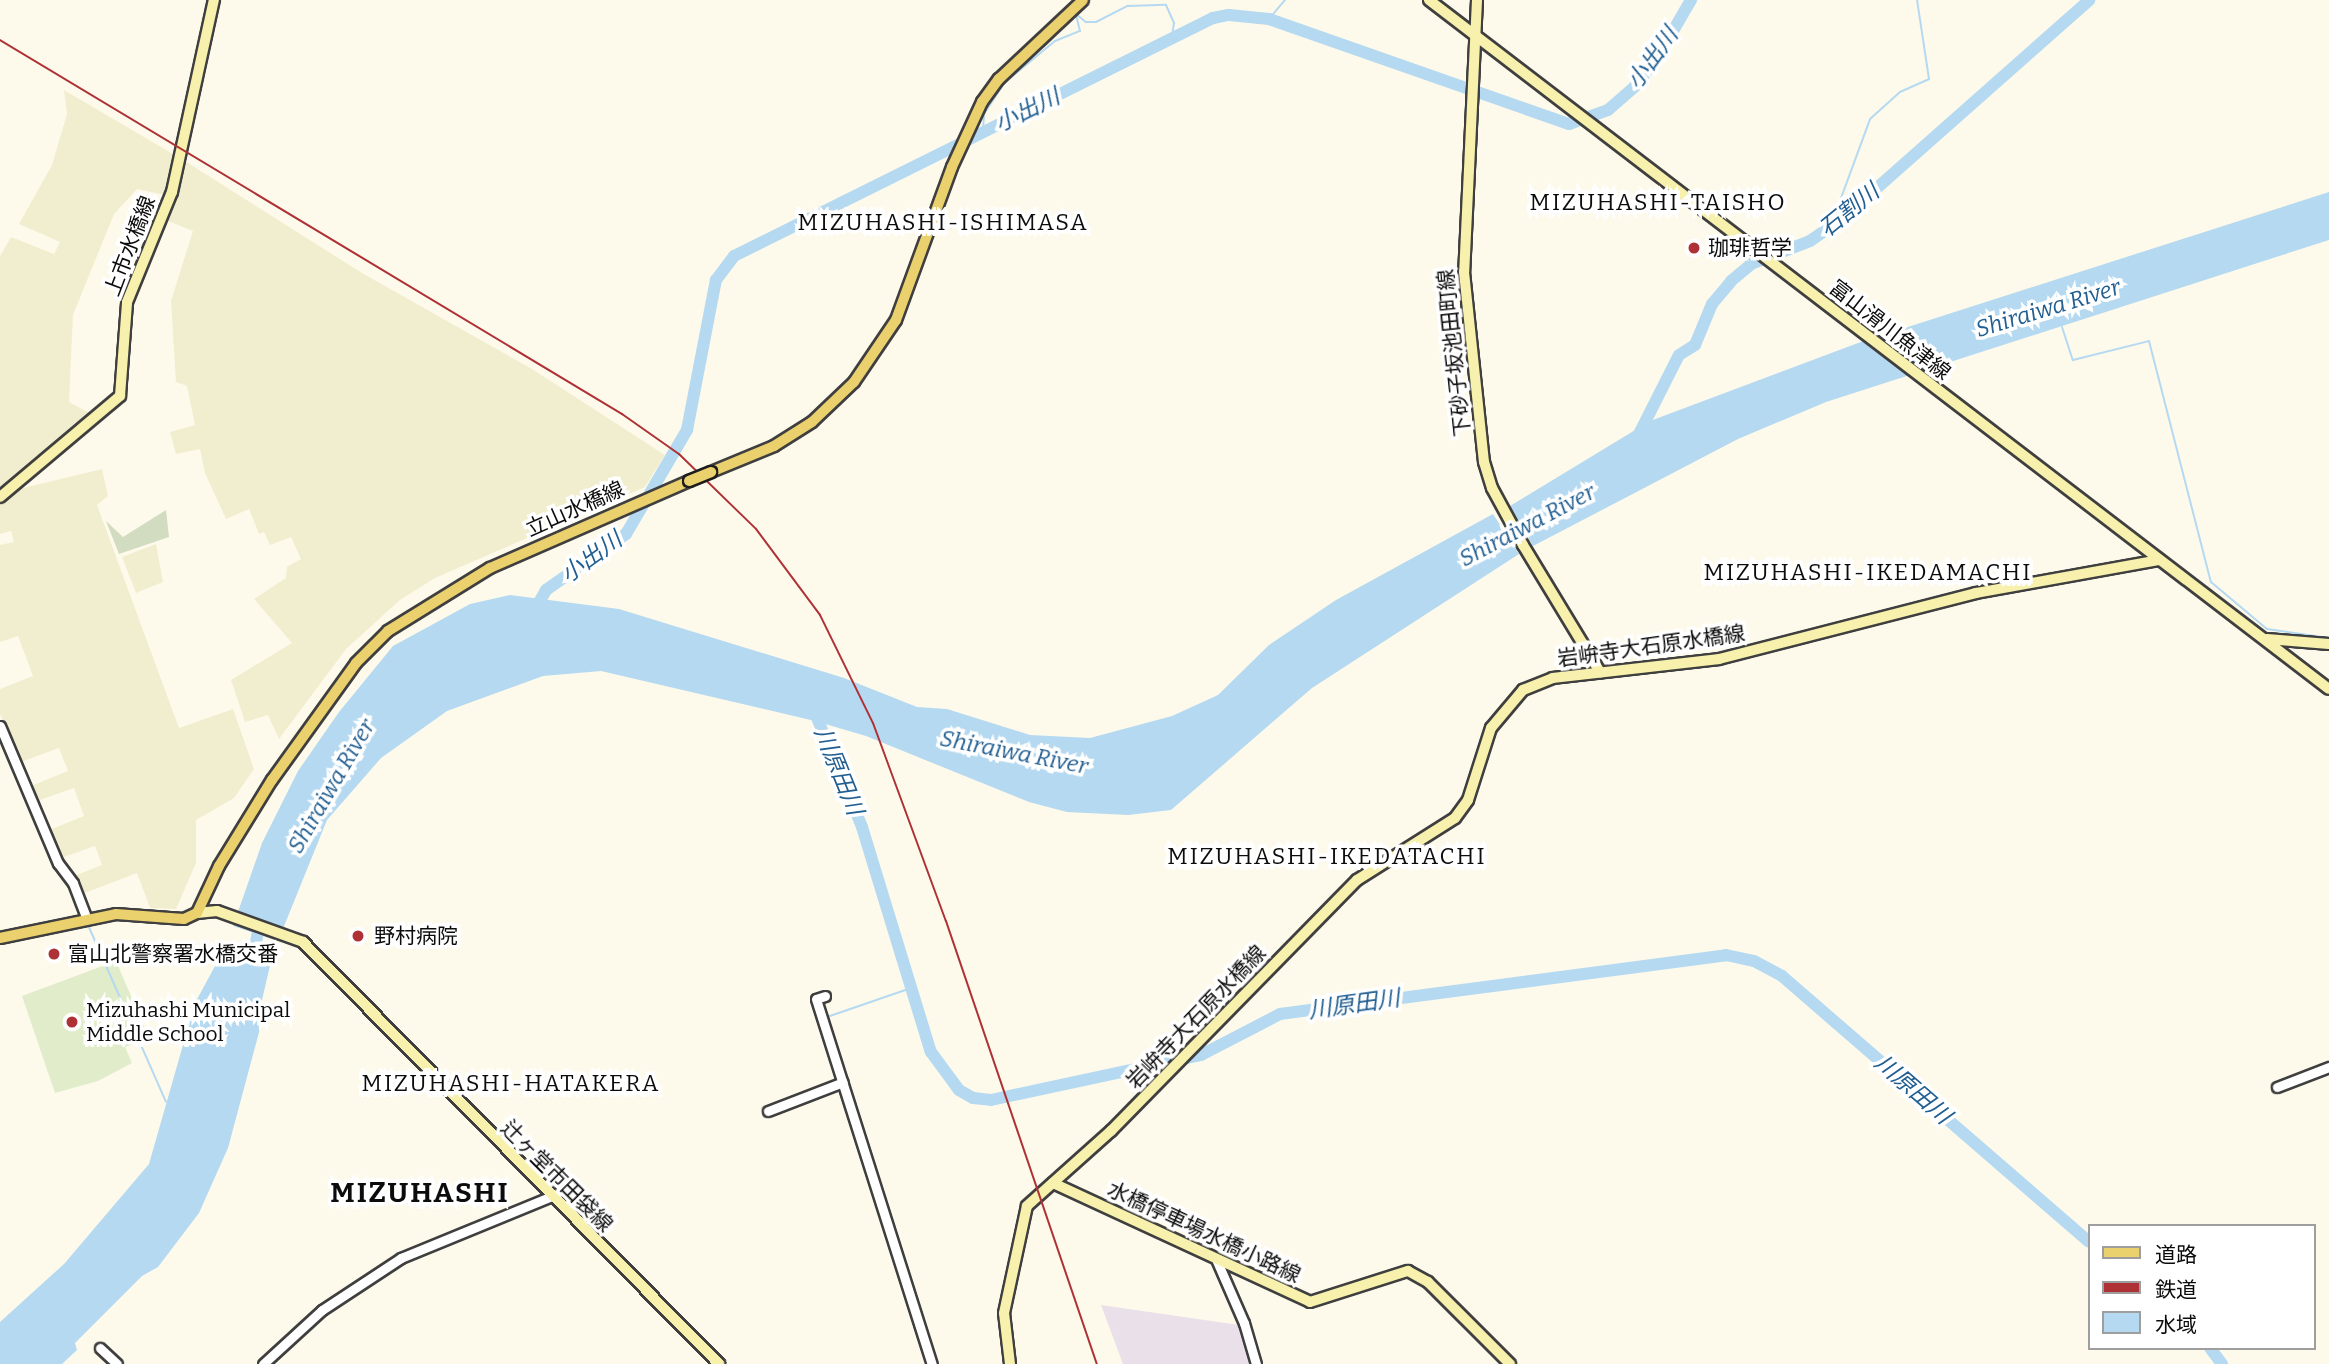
<!DOCTYPE html>
<html>
<head>
<meta charset="utf-8">
<style>
  body { margin:0 }
  #map { position:relative; width:2329px; height:1364px; overflow:hidden; background:#fdfaec; font-family:Bitter,"Noto Sans JP",serif }
  div>[style] { position:absolute }
  [style*='--x'] { left:calc(var(--x)*1px); top:calc(var(--y)*1px); width:calc(var(--w)*1px); rotate:calc(var(--a)*1deg) }
  .industrial>* { inset:0; background:#e9e0ea }
  .farmland>* { inset:0; background:#f1eecf }
  .cemetery>* { inset:0; background:#d2dcc0 }
  .pitch>* { inset:0; background:#e0ecca }
  .water>* { inset:0; background:#b5d9f0 }
  .stream>* { height:2px; margin:-1px; padding:0 1px; transform-origin:1px; border-radius:1px; background:#b5d9f0 }
  .river>* { height:12px; margin:-6px; padding:0 6px; transform-origin:6px; border-radius:6px; background:#b5d9f0 }
  .roads { filter:drop-shadow(2px 0 #3f3f3f) drop-shadow(-2px 0 #3f3f3f) drop-shadow(0 2px #3f3f3f) drop-shadow(0 -2px #3f3f3f) }
  .tertiary>* { height:9px; margin:-4.5px; padding:0 4.5px; transform-origin:4.5px; border-radius:4.5px; background:#fff }
  .secondary>* { height:10px; margin:-5px; padding:0 5px; transform-origin:5px; border-radius:5px; background:#f7f1ad }
  .primary>* { height:10px; margin:-5px; padding:0 5px; transform-origin:5px; border-radius:5px; background:#ebd06e }
  .rail>* { height:2px; margin:-1px; padding:0 1px; transform-origin:1px; border-radius:1px; background:#ae3135 }
  .bridges { filter:drop-shadow(2px 0 #1d1d1d) drop-shadow(-2px 0 #1d1d1d) drop-shadow(0 2px #1d1d1d) drop-shadow(0 -2px #1d1d1d) }
  .primary-bridge>* { height:10px; margin:-5px; padding:0 5px; transform-origin:5px; border-radius:5px; background:#ebd06e }
  .dots>* { width:19px; height:19px; translate:-50% -50%; box-sizing:border-box; border:4px solid #fff; border-radius:50% }
  span { translate:-50% -50%; white-space:nowrap; text-align:center; line-height:1.15; -webkit-text-stroke:7px #fff; paint-order:stroke }
  .street-label { font-size:21px; color:#0c0c0c }
  .poi-label { font-size:21px; color:#0c0c0c }
  .left { translate:0 -50%; text-align:left }
  .water-label { font-size:23px; color:#215e91; font-style:italic }
  .neighbourhood-label { font-size:23px; color:#0c0c0c; letter-spacing:2px }
  .district-label { font-size:28px; color:#0c0c0c; font-weight:700; letter-spacing:2px }
  .legend { position:absolute; left:2088px; top:1224px; width:228px; height:126px; box-sizing:border-box; background:#fff; border:2px solid #9e9e9e; margin:0; padding:9px 12px; list-style:none; font-size:21px; color:#0c0c0c }
  .legend li { display:flex; align-items:center; gap:14px; height:35px }
  .legend b { width:35px; border:2px solid #9e9e9e }
</style>
</head>
<body>
<div id="map">
  <div class="industrial">
    <div style="clip-path:polygon(1101px 1305px,1239px 1325px,1251px 1364px,1123px 1364px)"></div>
  </div>
  <div class="farmland">
    <div style="clip-path:polygon(64px 90px,173px 154px,165px 195px,137px 189px,114px 214px,73px 315px,69px 402px,91px 414px,4px 487px,0 486px,0 256px,11px 237px,54px 254px,60px 242px,19px 224px,52px 165px,67px 114px)"></div>
    <div style="clip-path:polygon(185px 161px,362px 273px,532px 369px,665px 455px,645px 487px,435px 578px,400px 600px,346px 649px,279px 739px,268px 715px,245px 722px,231px 680px,292px 643px,254px 599px,286px 578px,287px 567px,301px 559px,291px 537px,270px 545px,264px 532px,259px 534px,249px 509px,226px 519px,205px 473px,200px 449px,176px 454px,170px 432px,195px 425px,187px 386px,176px 382px,171px 301px,193px 231px,168px 221px)"></div>
    <div style="clip-path:polygon(102px 469px,108px 496px,97px 505px,179px 728px,233px 709px,254px 769px,234px 798px,196px 820px,196px 863px,176px 909px,150px 908px,137px 873px,85px 893px,74px 876px,102px 865px,95px 846px,61px 858px,49px 830px,84px 816px,74px 788px,37px 801px,31px 786px,68px 771px,59px 748px,21px 762px,0 714px,0 689px,33px 676px,18px 636px,0 642px,0 545px,14px 542px,11px 531px,0 534px,0 505px,19px 489px)"></div>
    <div style="clip-path:polygon(156px 544px,163px 582px,136px 593px,122px 557px)"></div>
  </div>
  <div class="cemetery">
    <div style="clip-path:polygon(166px 510px,169px 537px,119px 554px,106px 521px,123px 537px)"></div>
  </div>
  <div class="pitch">
    <div style="clip-path:polygon(116px 961px,149px 1038px,125px 1047px,132px 1063px,98px 1081px,55px 1093px,22px 996px)"></div>
  </div>
  <div class="water">
    <div style="clip-path:polygon(2329px 192px,2329px 240px,1826px 402px,1738px 439px,1533px 546px,1510px 506px,1650px 421px,1858px 343px)"></div>
    <div style="clip-path:polygon(1493px 514px,1519px 554px,1312px 688px,1171px 810px,1128px 815px,1067px 812px,1029px 802px,866px 736px,815px 721px,601px 671px,543px 676px,447px 711px,381px 758px,327px 820px,278px 941px,233px 926px,262px 843px,298px 771px,339px 712px,393px 646px,470px 604px,510px 595px,619px 609px,844px 678px,917px 707px,947px 709px,1030px 735px,1090px 738px,1172px 716px,1218px 695px,1269px 645px,1336px 600px)"></div>
    <div style="clip-path:polygon(228px 942px,272px 957px,259px 1013px,262px 1021px,228px 1148px,199px 1213px,158px 1267px,142px 1276px,75px 1343px,77px 1350px,62px 1364px,0 1364px,0 1322px,64px 1264px,149px 1164px,195px 1003px)"></div>
  </div>
  <div class="stream">
    <div style="--x:1076;--y:14;--w:13;--a:39"></div>
    <div style="--x:1086;--y:22;--w:10;--a:0"></div>
    <div style="--x:1096;--y:22;--w:36;--a:-27"></div>
    <div style="--x:1128;--y:6;--w:38;--a:-2"></div>
    <div style="--x:1166;--y:5;--w:20;--a:66"></div>
    <div style="--x:1174;--y:23;--w:12;--a:99"></div>
    <div style="--x:1269;--y:19;--w:25;--a:-50"></div>
    <div style="--x:983;--y:129;--w:15;--a:-86"></div>
    <div style="--x:984;--y:114;--w:37;--a:-57"></div>
    <div style="--x:1004;--y:83;--w:66;--a:-39.5"></div>
    <div style="--x:1055;--y:41;--w:27;--a:-22"></div>
    <div style="--x:1080;--y:31;--w:16;--a:-104"></div>
    <div style="--x:1830;--y:228;--w:116;--a:-69.8"></div>
    <div style="--x:1870;--y:119;--w:40;--a:-42"></div>
    <div style="--x:1900;--y:92;--w:32;--a:-24"></div>
    <div style="--x:1929;--y:79;--w:80;--a:-98.6"></div>
    <div style="--x:2062;--y:327;--w:35;--a:72"></div>
    <div style="--x:2073;--y:360;--w:78;--a:-14"></div>
    <div style="--x:2149;--y:341;--w:249;--a:75.6"></div>
    <div style="--x:2211;--y:582;--w:73;--a:40"></div>
    <div style="--x:2267;--y:629;--w:63;--a:8.3"></div>
    <div style="--x:88;--y:925;--w:193;--a:66.2"></div>
    <div style="--x:827;--y:1017;--w:89;--a:-19"></div>
    <div style="--x:838;--y:1055;--w:325;--a:72.1"></div>
  </div>
  <div class="river">
    <div style="--x:1635;--y:442;--w:97;--a:-63.2"></div>
    <div style="--x:1679;--y:355;--w:19;--a:-32"></div>
    <div style="--x:1695;--y:345;--w:44;--a:-67.5"></div>
    <div style="--x:1712;--y:304;--w:30;--a:-50"></div>
    <div style="--x:1731;--y:281;--w:26;--a:-40"></div>
    <div style="--x:1751;--y:264;--w:63;--a:-21.3"></div>
    <div style="--x:1810;--y:241;--w:40;--a:-34.9"></div>
    <div style="--x:1843;--y:218;--w:329;--a:-41.5"></div>
    <div style="--x:534;--y:611;--w:24;--a:-60"></div>
    <div style="--x:546;--y:590;--w:98;--a:-35"></div>
    <div style="--x:626;--y:534;--w:121;--a:-59.6"></div>
    <div style="--x:687;--y:430;--w:153;--a:-79.1"></div>
    <div style="--x:716;--y:280;--w:30;--a:-53"></div>
    <div style="--x:734;--y:256;--w:535;--a:-26.42"></div>
    <div style="--x:1213;--y:18;--w:16;--a:-11"></div>
    <div style="--x:1229;--y:15;--w:40;--a:5.7"></div>
    <div style="--x:1269;--y:19;--w:318;--a:19.3"></div>
    <div style="--x:1569;--y:124;--w:41;--a:-19.7"></div>
    <div style="--x:1608;--y:110;--w:35;--a:-41"></div>
    <div style="--x:1634;--y:87;--w:33;--a:-50"></div>
    <div style="--x:1655;--y:62;--w:72;--a:-59.9"></div>
    <div style="--x:813;--y:708;--w:129;--a:67.6"></div>
    <div style="--x:862;--y:827;--w:235;--a:73"></div>
    <div style="--x:931;--y:1052;--w:47;--a:53.6"></div>
    <div style="--x:959;--y:1090;--w:16;--a:30"></div>
    <div style="--x:973;--y:1098;--w:18;--a:6"></div>
    <div style="--x:991;--y:1100;--w:215;--a:-12.1"></div>
    <div style="--x:1201;--y:1055;--w:89;--a:-27.4"></div>
    <div style="--x:1280;--y:1014;--w:450;--a:-7.5"></div>
    <div style="--x:1726;--y:955;--w:29;--a:12"></div>
    <div style="--x:1754;--y:961;--w:32;--a:28"></div>
    <div style="--x:1782;--y:976;--w:406;--a:40.9"></div>
    <div style="--x:251;--y:965;--w:48;--a:-78"></div>
    <div style="--x:2210;--y:1348;--w:20;--a:53"></div>
  </div>
  <div class="roads">
    <div class="tertiary">
      <div style="--x:0;--y:726;--w:149;--a:67.1"></div>
      <div style="--x:58;--y:863;--w:25;--a:53"></div>
      <div style="--x:73;--y:883;--w:39;--a:69"></div>
      <div style="--x:825;--y:996;--w:9;--a:162"></div>
      <div style="--x:816;--y:999;--w:383;--a:72.4"></div>
      <div style="--x:2277;--y:1087;--w:56;--a:-21"></div>
      <div style="--x:768;--y:1111;--w:80;--a:-21.1"></div>
      <div style="--x:1216;--y:1259;--w:70;--a:66.4"></div>
      <div style="--x:1244;--y:1323;--w:43;--a:73.7"></div>
      <div style="--x:100;--y:1348;--w:23;--a:43"></div>
      <div style="--x:263;--y:1364;--w:80;--a:-42.5"></div>
      <div style="--x:322;--y:1310;--w:95;--a:-33.4"></div>
      <div style="--x:401;--y:1258;--w:161;--a:-22.3"></div>
    </div>
    <div class="secondary">
      <div style="--x:1429;--y:0;--w:1133;--a:37.44"></div>
      <div style="--x:1477;--y:0;--w:272;--a:92.7"></div>
      <div style="--x:1464;--y:272;--w:191;--a:84"></div>
      <div style="--x:1484;--y:462;--w:27;--a:73"></div>
      <div style="--x:1492;--y:488;--w:65;--a:61.5"></div>
      <div style="--x:1523;--y:545;--w:149;--a:58.8"></div>
      <div style="--x:0;--y:497;--w:157;--a:-40.1"></div>
      <div style="--x:120;--y:396;--w:94;--a:-85.7"></div>
      <div style="--x:127;--y:302;--w:119;--a:-67.8"></div>
      <div style="--x:172;--y:192;--w:197;--a:-77.7"></div>
      <div style="--x:2267;--y:639;--w:62;--a:4.6"></div>
      <div style="--x:197;--y:913;--w:20;--a:-6"></div>
      <div style="--x:217;--y:911;--w:91;--a:19.8"></div>
      <div style="--x:303;--y:942;--w:593;--a:45.41"></div>
      <div style="--x:1053;--y:1183;--w:283;--a:24.8"></div>
      <div style="--x:1310;--y:1302;--w:103;--a:-17.6"></div>
      <div style="--x:1408;--y:1271;--w:23;--a:29"></div>
      <div style="--x:1428;--y:1282;--w:116;--a:45"></div>
      <div style="--x:1010;--y:1364;--w:51;--a:-96.7"></div>
      <div style="--x:1004;--y:1313;--w:109;--a:-77.9"></div>
      <div style="--x:1027;--y:1206;--w:113;--a:-41.8"></div>
      <div style="--x:1111;--y:1131;--w:351;--a:-45.6"></div>
      <div style="--x:1357;--y:880;--w:116;--a:-32.3"></div>
      <div style="--x:1455;--y:818;--w:22;--a:-54"></div>
      <div style="--x:1468;--y:800;--w:76;--a:-72.3"></div>
      <div style="--x:1491;--y:728;--w:50;--a:-49.9"></div>
      <div style="--x:1523;--y:690;--w:32;--a:-22"></div>
      <div style="--x:1553;--y:678;--w:167;--a:-6.5"></div>
      <div style="--x:1719;--y:659;--w:265;--a:-14.4"></div>
      <div style="--x:1976;--y:593;--w:186;--a:-10.2"></div>
    </div>
    <div class="primary">
      <div style="--x:711;--y:472;--w:68;--a:-22.4"></div>
      <div style="--x:774;--y:446;--w:45;--a:-32.3"></div>
      <div style="--x:812;--y:422;--w:58;--a:-43.6"></div>
      <div style="--x:854;--y:382;--w:75;--a:-55.9"></div>
      <div style="--x:896;--y:320;--w:163;--a:-69.9"></div>
      <div style="--x:952;--y:167;--w:72;--a:-65.2"></div>
      <div style="--x:982;--y:102;--w:29;--a:-54"></div>
      <div style="--x:999;--y:79;--w:115;--a:-43.2"></div>
      <div style="--x:0;--y:938;--w:118;--a:-11.7"></div>
      <div style="--x:116;--y:914;--w:68;--a:4.2"></div>
      <div style="--x:184;--y:919;--w:14;--a:-25"></div>
      <div style="--x:197;--y:913;--w:52;--a:-64.9"></div>
      <div style="--x:219;--y:866;--w:101;--a:-58.4"></div>
      <div style="--x:272;--y:780;--w:144;--a:-54.3"></div>
      <div style="--x:356;--y:663;--w:45;--a:-45"></div>
      <div style="--x:388;--y:631;--w:120;--a:-31.7"></div>
      <div style="--x:490;--y:568;--w:217;--a:-23.6"></div>
    </div>
  </div>
  <div class="rail">
    <div style="--x:0;--y:40;--w:726;--a:31.02"></div>
    <div style="--x:622;--y:414;--w:70;--a:35.1"></div>
    <div style="--x:679;--y:454;--w:107;--a:44.2"></div>
    <div style="--x:756;--y:529;--w:107;--a:53.3"></div>
    <div style="--x:820;--y:615;--w:120;--a:63.9"></div>
    <div style="--x:873;--y:723;--w:211;--a:69.8"></div>
    <div style="--x:946;--y:921;--w:468;--a:71.2"></div>
  </div>
  <div class="bridges">
    <div class="primary-bridge">
      <div style="--x:689;--y:481;--w:24;--a:-22"></div>
    </div>
  </div>
  <div class="dots">
    <div style="left:1694px;top:248px;background:#ae3135"></div>
    <div style="left:358px;top:936px;background:#ae3135"></div>
    <div style="left:54px;top:954px;background:#ae3135"></div>
    <div style="left:72px;top:1022px;background:#ae3135"></div>
  </div>
  <div class="street-label">
    <span style="left:130px;top:246px;rotate:-69deg">上市水橋線</span>
    <span style="left:1890px;top:330px;rotate:38deg">富山滑川魚津線</span>
    <span style="left:1454px;top:353px;rotate:-96deg">下砂子坂池田町線</span>
    <span style="left:575px;top:509px;rotate:-24deg">立山水橋線</span>
    <span style="left:1651px;top:646px;rotate:-8deg">岩峅寺大石原水橋線</span>
    <span style="left:1196px;top:1017px;rotate:-46deg">岩峅寺大石原水橋線</span>
    <span style="left:557px;top:1176px;rotate:45deg">辻ヶ堂市田袋線</span>
    <span style="left:1204px;top:1232px;rotate:25deg">水橋停車場水橋小路線</span>
  </div>
  <div class="poi-label">
    <span class="left" style="left:1708px;top:248px">珈琲哲学</span>
    <span class="left" style="left:374px;top:936px">野村病院</span>
    <span class="left" style="left:68px;top:954px">富山北警察署水橋交番</span>
    <span class="left" style="left:86px;top:1022px">Mizuhashi Municipal<br>Middle School</span>
  </div>
  <div class="water-label">
    <span style="left:1652px;top:58px;rotate:-54deg">小出川</span>
    <span style="left:1027px;top:110px;rotate:-26deg">小出川</span>
    <span style="left:1849px;top:210px;rotate:-39deg">石割川</span>
    <span style="left:2048px;top:308px;rotate:-17deg">Shiraiwa River</span>
    <span style="left:1527px;top:525px;rotate:-28deg">Shiraiwa River</span>
    <span style="left:591px;top:557px;rotate:-36deg">小出川</span>
    <span style="left:1014px;top:752px;rotate:11deg">Shiraiwa River</span>
    <span style="left:839px;top:771px;rotate:68deg">川原田川</span>
    <span style="left:331px;top:786px;rotate:-60deg">Shiraiwa River</span>
    <span style="left:1354px;top:1004px;rotate:-8deg">川原田川</span>
    <span style="left:1913px;top:1089px;rotate:41deg">川原田川</span>
  </div>
  <div class="neighbourhood-label">
    <span style="left:1658px;top:202px">MIZUHASHI-TAISHO</span>
    <span style="left:943px;top:222px">MIZUHASHI-ISHIMASA</span>
    <span style="left:1868px;top:572px">MIZUHASHI-IKEDAMACHI</span>
    <span style="left:1327px;top:856px">MIZUHASHI-IKEDATACHI</span>
    <span style="left:511px;top:1083px">MIZUHASHI-HATAKERA</span>
  </div>
  <div class="district-label">
    <span style="left:420px;top:1193px">MIZUHASHI</span>
  </div>
  <ul class="legend">
  <li><b style="height:9px;background:#ebd06e"></b>道路</li>
  <li><b style="height:9px;background:#ae3135"></b>鉄道</li>
  <li><b style="height:19px;background:#b5d9f0"></b>水域</li>
  </ul>
</div>
</body>
</html>
